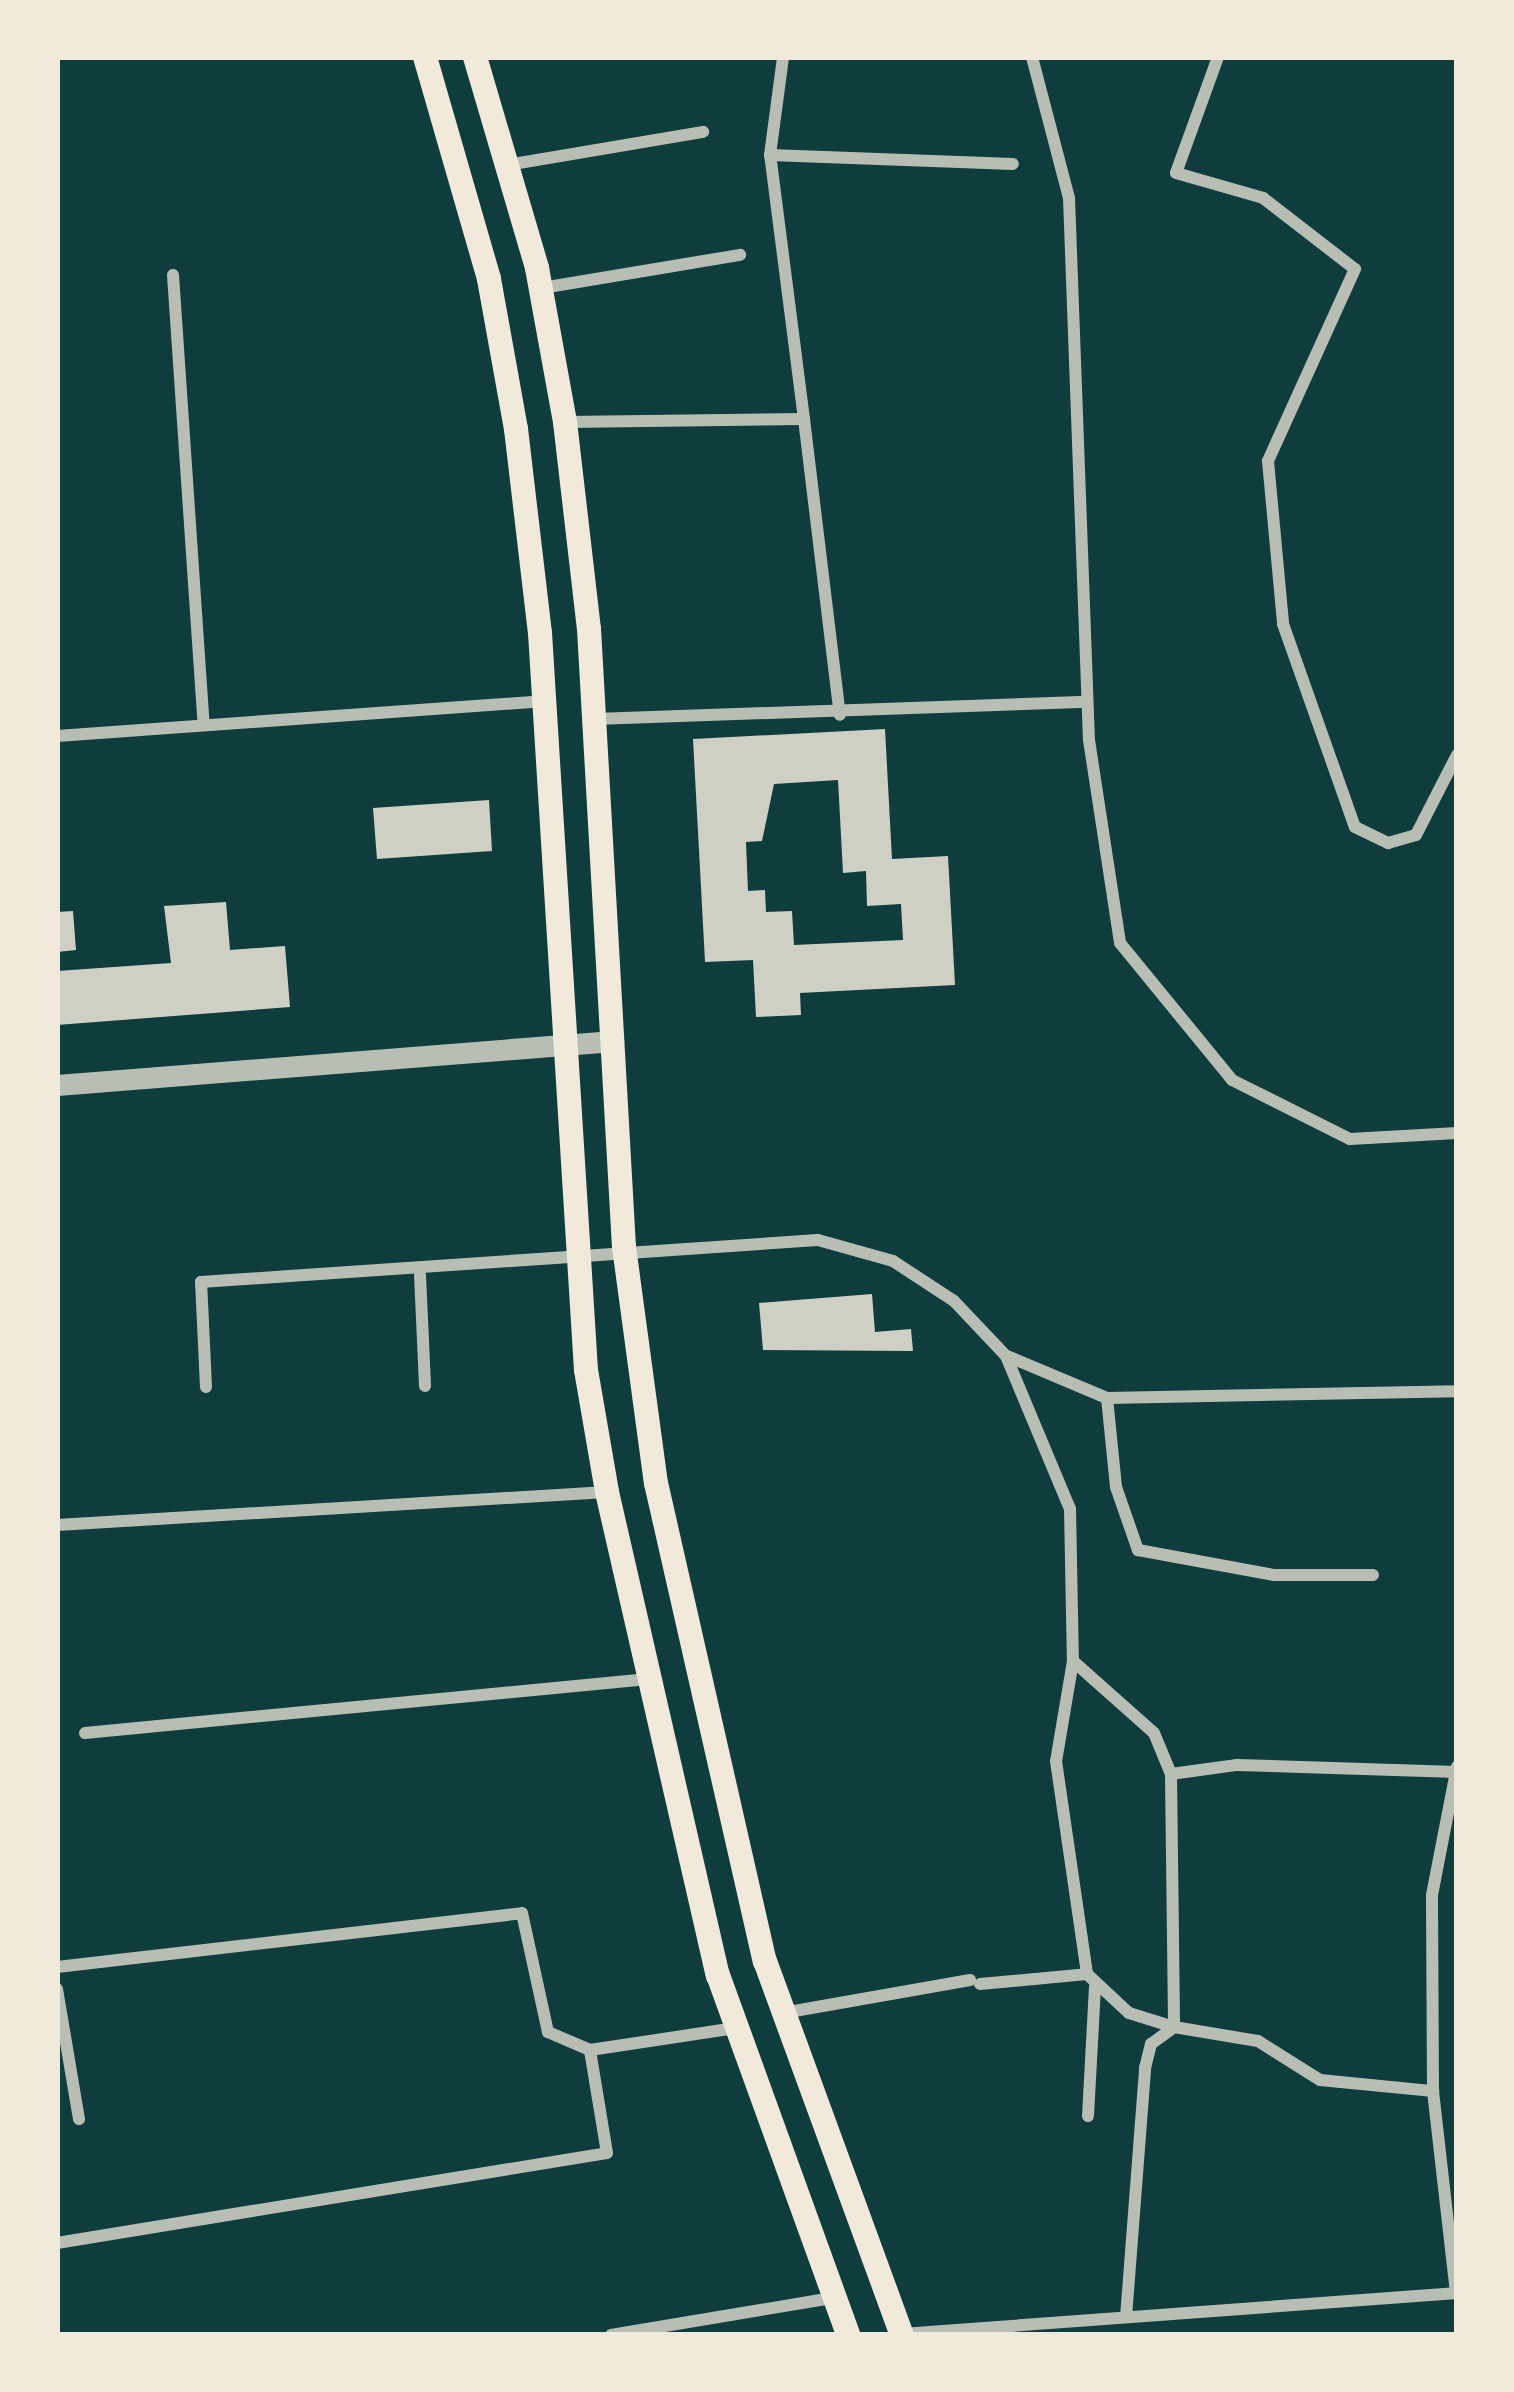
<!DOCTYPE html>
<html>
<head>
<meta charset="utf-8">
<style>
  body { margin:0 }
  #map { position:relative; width:1514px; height:2392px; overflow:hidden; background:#0f3d3e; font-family:Manrope,sans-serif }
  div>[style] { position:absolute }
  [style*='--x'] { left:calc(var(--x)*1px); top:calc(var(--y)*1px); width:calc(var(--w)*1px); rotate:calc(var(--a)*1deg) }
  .building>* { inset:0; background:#cfcfc3 }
  .minor>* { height:12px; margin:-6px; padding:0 6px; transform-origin:6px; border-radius:6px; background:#b8beb3 }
  .tertiary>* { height:21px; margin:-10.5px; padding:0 10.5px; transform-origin:10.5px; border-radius:10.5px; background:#b8beb3 }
  .secondary>* { height:24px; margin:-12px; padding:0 12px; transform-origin:12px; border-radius:12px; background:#f1e9da }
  span { translate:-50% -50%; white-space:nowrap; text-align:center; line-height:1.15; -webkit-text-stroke:12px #f1e9da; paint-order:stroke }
  .frame { position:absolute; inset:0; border:60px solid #f1e9da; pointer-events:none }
</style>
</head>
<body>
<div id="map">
  <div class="building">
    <div style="clip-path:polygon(evenodd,885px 729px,892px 859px,948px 856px,955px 985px,800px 993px,801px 1015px,756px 1017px,753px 960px,705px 962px,693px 739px,885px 729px,838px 780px,843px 873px,866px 871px,867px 906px,901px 904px,903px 940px,794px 945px,792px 911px,766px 912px,765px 890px,748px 891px,746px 842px,762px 841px,774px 784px,838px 780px)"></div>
    <div style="clip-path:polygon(489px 800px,492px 851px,377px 859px,373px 808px)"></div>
    <div style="clip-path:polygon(226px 902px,230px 950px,285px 946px,290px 1007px,57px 1025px,57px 971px,171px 963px,164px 906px)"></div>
    <div style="clip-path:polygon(73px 911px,76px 950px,57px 952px,57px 912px)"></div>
    <div style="clip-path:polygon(872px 1294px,875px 1332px,911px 1329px,913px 1351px,763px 1350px,759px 1303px)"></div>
  </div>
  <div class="minor">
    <div style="--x:1032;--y:57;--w:146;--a:75.3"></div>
    <div style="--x:1069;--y:198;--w:542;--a:87.89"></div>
    <div style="--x:1089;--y:740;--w:205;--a:81.3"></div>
    <div style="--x:1120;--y:943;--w:177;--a:50.7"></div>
    <div style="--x:1232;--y:1080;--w:132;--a:26.6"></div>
    <div style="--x:1350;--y:1139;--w:107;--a:-3.2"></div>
    <div style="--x:1218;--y:57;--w:123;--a:109.9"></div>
    <div style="--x:1176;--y:173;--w:91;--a:16"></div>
    <div style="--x:1263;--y:198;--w:116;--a:37.7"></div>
    <div style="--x:1355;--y:269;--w:211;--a:114.4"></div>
    <div style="--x:1268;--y:461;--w:164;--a:84.7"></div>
    <div style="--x:1283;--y:624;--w:215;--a:70.5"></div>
    <div style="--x:1355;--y:827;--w:37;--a:26"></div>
    <div style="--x:1388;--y:843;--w:29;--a:-16"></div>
    <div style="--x:1416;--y:835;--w:90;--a:-62.9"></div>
    <div style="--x:770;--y:155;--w:243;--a:2.1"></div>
    <div style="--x:507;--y:165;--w:199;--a:-9.6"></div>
    <div style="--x:173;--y:275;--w:451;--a:86.1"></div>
    <div style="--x:542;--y:288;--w:201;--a:-9.5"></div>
    <div style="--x:804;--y:419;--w:298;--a:83.1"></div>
    <div style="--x:565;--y:422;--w:239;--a:-0.7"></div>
    <div style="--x:804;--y:419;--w:266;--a:-97.3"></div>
    <div style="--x:770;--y:155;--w:99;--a:-82.4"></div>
    <div style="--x:595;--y:719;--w:492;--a:-2"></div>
    <div style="--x:57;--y:736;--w:487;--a:-4.1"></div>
    <div style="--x:420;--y:1275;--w:111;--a:87.4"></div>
    <div style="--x:1007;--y:1356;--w:108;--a:22.8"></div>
    <div style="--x:1107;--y:1398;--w:350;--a:-1.1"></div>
    <div style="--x:206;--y:1387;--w:105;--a:-92.7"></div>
    <div style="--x:201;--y:1282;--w:618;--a:-3.89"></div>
    <div style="--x:818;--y:1240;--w:78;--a:15.6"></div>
    <div style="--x:893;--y:1261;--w:73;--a:33.3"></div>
    <div style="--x:954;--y:1301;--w:76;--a:46.6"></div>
    <div style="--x:1006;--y:1356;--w:166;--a:67.3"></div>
    <div style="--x:1070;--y:1509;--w:152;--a:88.9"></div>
    <div style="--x:1073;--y:1661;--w:108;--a:41.6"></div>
    <div style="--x:1154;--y:1733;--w:44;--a:67.5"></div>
    <div style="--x:1171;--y:1774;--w:67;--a:-7.8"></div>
    <div style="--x:1237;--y:1765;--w:220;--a:1.8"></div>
    <div style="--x:1107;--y:1398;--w:89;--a:84.2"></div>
    <div style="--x:1116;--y:1487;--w:67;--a:70.8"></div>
    <div style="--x:1138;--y:1550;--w:138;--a:10.4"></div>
    <div style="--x:1274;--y:1575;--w:99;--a:0"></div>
    <div style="--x:57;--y:1525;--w:551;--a:-3.43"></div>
    <div style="--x:1073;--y:1661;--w:101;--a:99.6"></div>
    <div style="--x:1056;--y:1761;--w:215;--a:81.7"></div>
    <div style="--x:1087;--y:1974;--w:57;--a:42.9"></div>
    <div style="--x:1129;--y:2013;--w:47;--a:17.3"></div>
    <div style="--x:85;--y:1733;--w:566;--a:-5.48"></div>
    <div style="--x:1171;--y:1774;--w:253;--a:89.3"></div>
    <div style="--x:1174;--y:2027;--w:85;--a:9.5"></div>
    <div style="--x:1258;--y:2041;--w:73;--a:32.2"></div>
    <div style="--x:1320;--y:2080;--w:114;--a:5.6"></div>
    <div style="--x:57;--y:1967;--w:468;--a:-6.6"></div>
    <div style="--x:522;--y:1913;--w:122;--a:77.7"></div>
    <div style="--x:548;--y:2032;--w:46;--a:23.2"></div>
    <div style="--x:980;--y:1984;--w:107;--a:-5.3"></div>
    <div style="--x:57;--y:1989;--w:132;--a:80.4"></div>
    <div style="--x:783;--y:2013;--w:190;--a:-10"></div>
    <div style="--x:1088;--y:2116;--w:129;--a:-86.9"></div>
    <div style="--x:57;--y:2243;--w:557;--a:-9.29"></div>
    <div style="--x:607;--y:2153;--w:104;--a:-99.4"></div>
    <div style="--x:590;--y:2050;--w:147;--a:-8.6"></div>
    <div style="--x:1456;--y:2293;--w:203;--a:-96.5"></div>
    <div style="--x:1433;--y:2091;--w:196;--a:-90.3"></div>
    <div style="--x:1432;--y:1895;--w:131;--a:-79"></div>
    <div style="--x:1126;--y:2317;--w:250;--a:-85.6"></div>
    <div style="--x:1145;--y:2068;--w:25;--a:-76"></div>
    <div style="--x:1151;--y:2044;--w:29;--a:-36"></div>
    <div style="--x:902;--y:2334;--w:557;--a:-4.22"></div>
    <div style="--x:611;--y:2335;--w:224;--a:-9.5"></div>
  </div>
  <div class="tertiary">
    <div style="--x:57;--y:1085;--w:558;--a:-4.52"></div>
  </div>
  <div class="secondary">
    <div style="--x:425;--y:57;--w:231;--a:73.9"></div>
    <div style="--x:489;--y:279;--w:152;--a:79.8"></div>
    <div style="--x:516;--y:429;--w:205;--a:83.3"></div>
    <div style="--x:540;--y:633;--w:738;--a:86.43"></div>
    <div style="--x:586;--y:1370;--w:124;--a:80.2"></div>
    <div style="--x:607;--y:1492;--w:496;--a:77.1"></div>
    <div style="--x:718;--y:1975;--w:383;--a:70.1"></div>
    <div style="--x:475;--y:57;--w:220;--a:73.6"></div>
    <div style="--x:537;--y:268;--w:157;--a:79.7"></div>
    <div style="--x:565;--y:422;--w:208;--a:83.4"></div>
    <div style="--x:589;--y:629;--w:619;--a:86.76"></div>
    <div style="--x:624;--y:1247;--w:238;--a:82.3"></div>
    <div style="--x:656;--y:1483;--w:490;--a:77.2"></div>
    <div style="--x:765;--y:1961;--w:398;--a:69.9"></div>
  </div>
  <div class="frame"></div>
</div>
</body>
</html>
